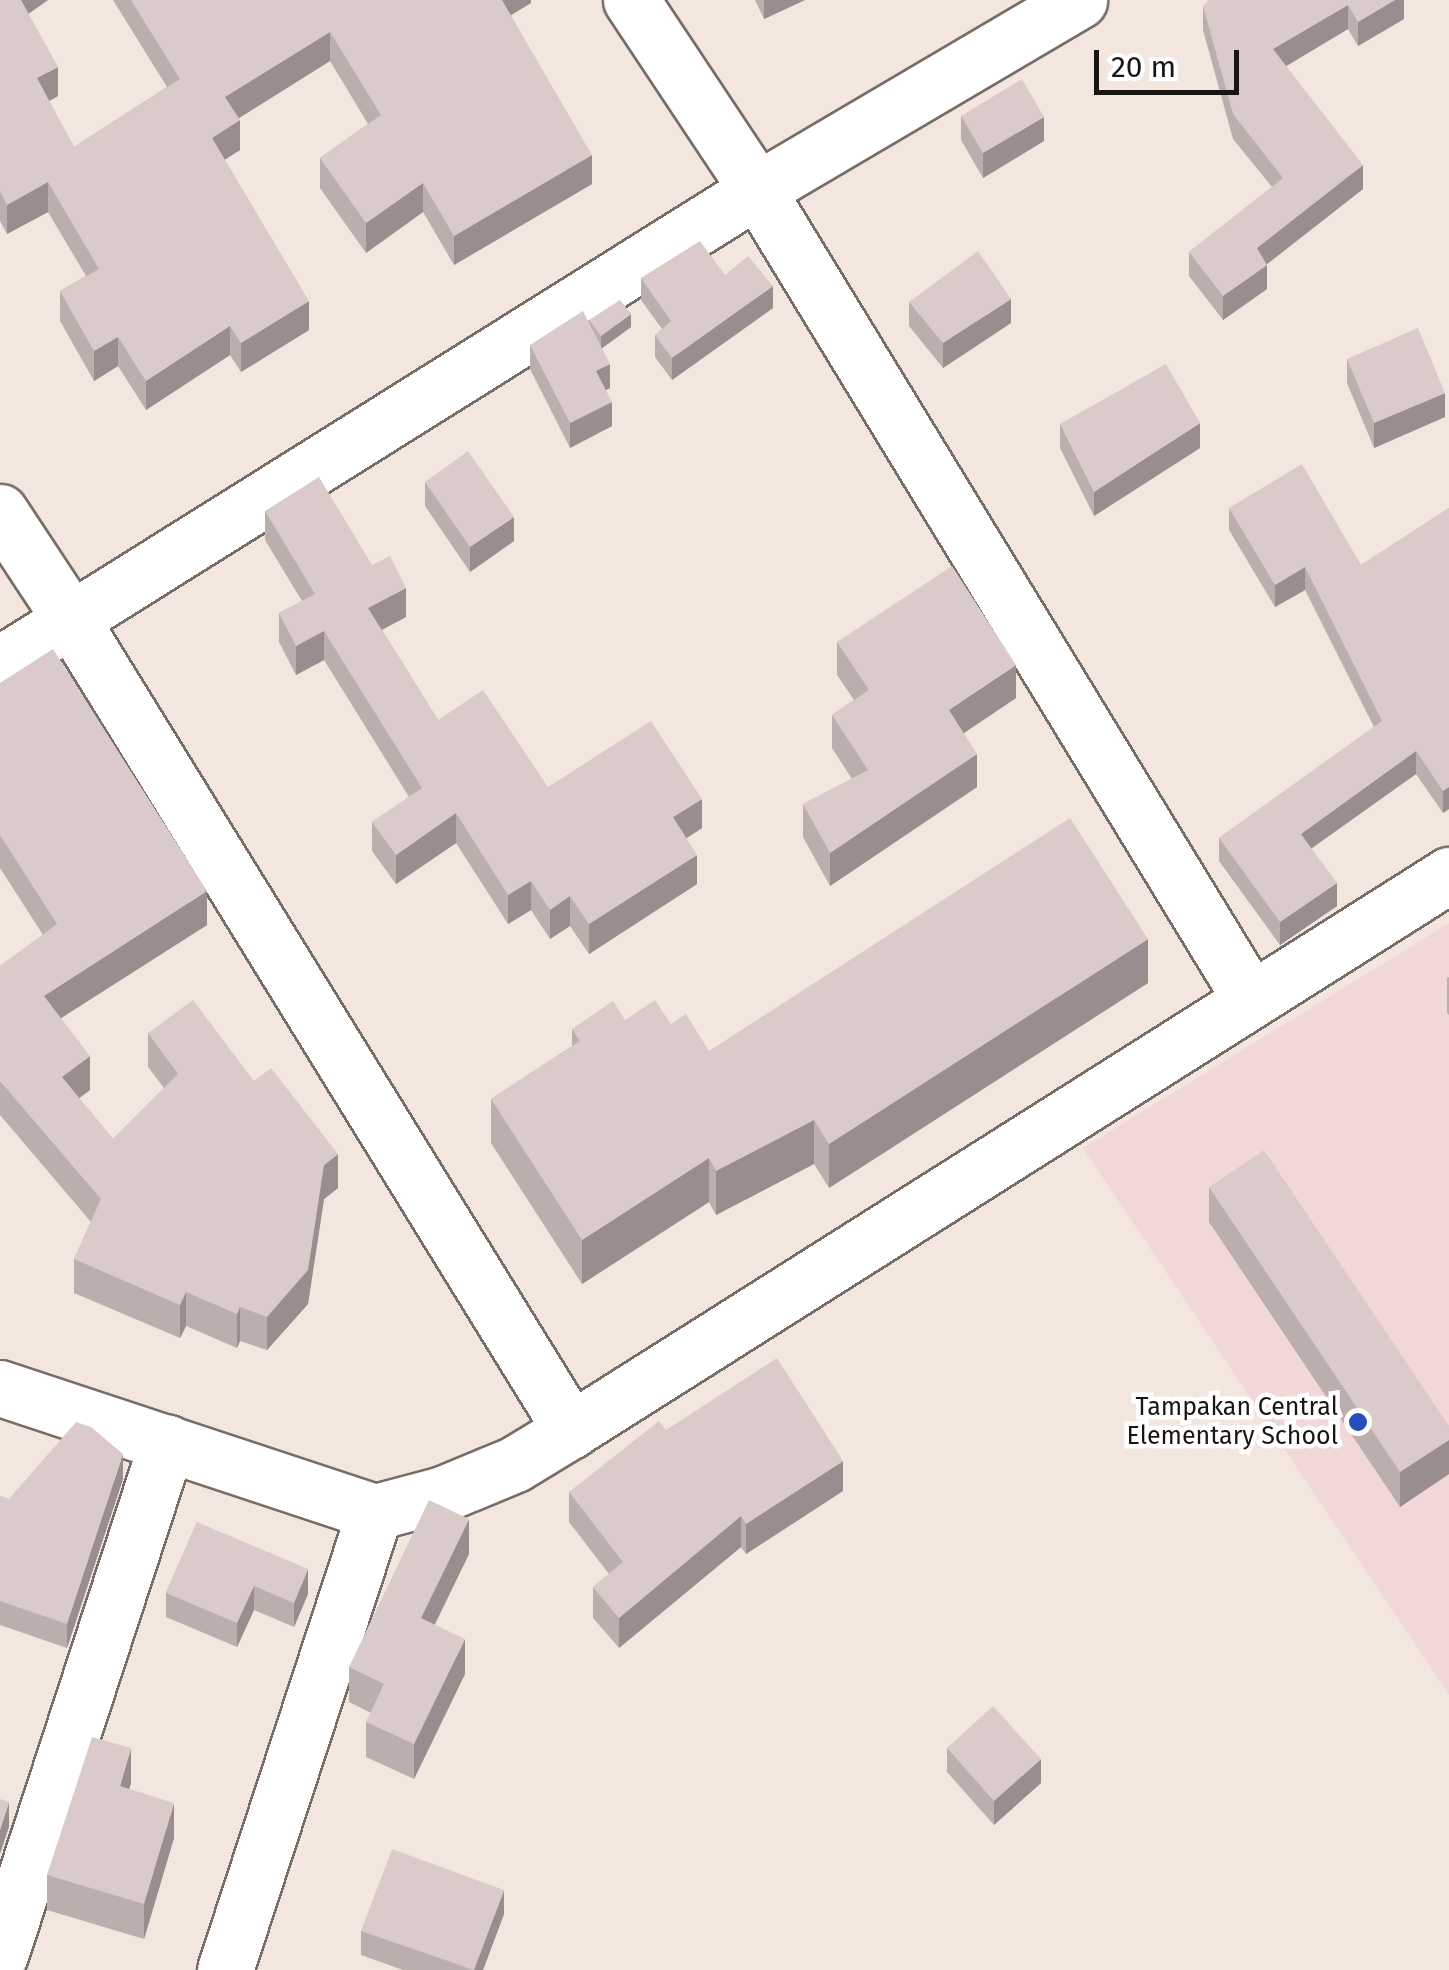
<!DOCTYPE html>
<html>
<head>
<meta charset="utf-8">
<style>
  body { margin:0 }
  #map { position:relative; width:1449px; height:1970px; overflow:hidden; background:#f3e6df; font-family:"Fira Sans",sans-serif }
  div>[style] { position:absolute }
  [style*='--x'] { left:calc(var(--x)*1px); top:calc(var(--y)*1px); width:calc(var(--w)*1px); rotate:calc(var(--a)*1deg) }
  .education>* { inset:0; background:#f2d7d8 }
  .roads { filter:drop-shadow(2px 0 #786c67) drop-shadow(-2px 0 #786c67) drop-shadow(0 2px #786c67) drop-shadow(0 -2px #786c67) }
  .minor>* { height:55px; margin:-27.5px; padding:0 27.5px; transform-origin:27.5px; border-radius:27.5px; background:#fff }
  .wall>* { inset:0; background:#bbafae }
  .shaded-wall>* { inset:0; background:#998e8d }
  .building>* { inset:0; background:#dacbca }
  .dots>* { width:28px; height:28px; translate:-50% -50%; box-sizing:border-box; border:5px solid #fff; border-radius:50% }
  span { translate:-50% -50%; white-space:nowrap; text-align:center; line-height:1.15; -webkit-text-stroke:9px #fff; paint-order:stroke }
  .poi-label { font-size:25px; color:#191512 }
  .right { translate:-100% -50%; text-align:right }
  .scale { position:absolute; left:1094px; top:50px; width:145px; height:45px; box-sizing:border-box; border:5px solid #191512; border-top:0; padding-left:12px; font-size:30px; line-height:35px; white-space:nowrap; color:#191512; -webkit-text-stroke:8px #fff; paint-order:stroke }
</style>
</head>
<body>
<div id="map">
  <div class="education">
    <div style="clip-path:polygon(1449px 923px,1449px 1695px,1083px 1148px)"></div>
  </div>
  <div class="roads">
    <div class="minor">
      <div style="--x:631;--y:0;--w:228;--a:56.4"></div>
      <div style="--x:757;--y:190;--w:947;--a:58.61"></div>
      <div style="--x:0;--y:512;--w:131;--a:56.6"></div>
      <div style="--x:72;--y:621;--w:951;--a:58.33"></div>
      <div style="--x:0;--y:664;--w:893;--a:-32.05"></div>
      <div style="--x:757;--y:190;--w:374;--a:-30.5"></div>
      <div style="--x:0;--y:1388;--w:395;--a:18.3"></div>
      <div style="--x:375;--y:1512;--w:70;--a:-14.8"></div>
      <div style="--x:443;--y:1494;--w:78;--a:-22.6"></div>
      <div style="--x:515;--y:1464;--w:66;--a:-31.3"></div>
      <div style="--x:571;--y:1430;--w:1039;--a:-32.3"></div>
      <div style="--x:0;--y:1955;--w:539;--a:-71.94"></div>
      <div style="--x:225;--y:1970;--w:482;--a:-71.9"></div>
    </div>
  </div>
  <div class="wall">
    <div style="clip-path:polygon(0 0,48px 0,28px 14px,58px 96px,49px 101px,74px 147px,167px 87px,113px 0,531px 0,531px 3px,511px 15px,592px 184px,454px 265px,423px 212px,366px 253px,320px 188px,320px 158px,368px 124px,330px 61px,238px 118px,240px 150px,224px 160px,309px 330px,241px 372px,230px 355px,146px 410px,118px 366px,94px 381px,60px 321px,60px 291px,86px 276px,48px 212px,7px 234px,0 221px)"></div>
    <div style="clip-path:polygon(755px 0,805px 0,764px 19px)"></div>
    <div style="clip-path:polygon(1404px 0,1404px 19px,1358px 46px,1348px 29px,1286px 66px,1363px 189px,1267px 264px,1267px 289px,1223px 320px,1189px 276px,1189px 252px,1272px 187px,1233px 139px,1203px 30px,1203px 6px)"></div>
    <div style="clip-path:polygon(961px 116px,1044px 141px,983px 178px,961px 140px)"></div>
    <div style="clip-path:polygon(725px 275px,773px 308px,672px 380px,655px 357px,655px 335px,662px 329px,641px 300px,641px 278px)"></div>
    <div style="clip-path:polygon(909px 302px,1011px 323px,943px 368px,909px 326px)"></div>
    <div style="clip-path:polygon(589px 320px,631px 327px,602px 348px,610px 388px,606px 390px,612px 426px,570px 448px,530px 369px,530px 345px)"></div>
    <div style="clip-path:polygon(1347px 359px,1445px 417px,1374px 448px,1347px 383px)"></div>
    <div style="clip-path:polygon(1060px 424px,1200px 448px,1094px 516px,1060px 448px)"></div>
    <div style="clip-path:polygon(425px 482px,514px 541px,470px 572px,425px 506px)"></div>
    <div style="clip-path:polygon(1229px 508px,1361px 565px,1449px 508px,1449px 809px,1443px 813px,1416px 774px,1311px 848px,1337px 906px,1280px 945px,1219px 861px,1219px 838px,1374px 727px,1305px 590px,1275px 607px,1229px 530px)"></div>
    <div style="clip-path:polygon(265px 511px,372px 565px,406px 617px,382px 630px,438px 720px,548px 787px,702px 828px,686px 838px,697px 884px,589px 954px,570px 926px,550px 939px,531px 910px,508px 924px,456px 843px,396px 884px,372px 851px,372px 822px,409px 797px,324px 660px,296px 675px,279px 642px,279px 613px,302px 601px,265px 540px)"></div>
    <div style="clip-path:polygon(837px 642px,1016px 698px,964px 733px,977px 787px,830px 886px,803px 837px,803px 804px,852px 779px,832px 748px,832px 715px,854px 700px,837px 675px)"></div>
    <div style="clip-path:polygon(0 683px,207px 925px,61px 1018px,90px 1090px,79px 1098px,113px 1139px,164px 1088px,148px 1067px,148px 1033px,254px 1081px,338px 1188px,324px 1199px,308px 1304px,267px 1350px,240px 1341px,237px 1348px,186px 1326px,180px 1338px,74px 1293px,74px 1259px,91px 1222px,0 1115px,0 966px,43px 935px,0 868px)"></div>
    <div style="clip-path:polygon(1449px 977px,1449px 1015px,1447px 1013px,1447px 978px)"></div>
    <div style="clip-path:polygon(1148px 983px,829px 1188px,814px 1164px,716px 1215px,709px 1202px,582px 1284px,491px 1143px,491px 1099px,572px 1046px,572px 1029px,625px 1020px,671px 1024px,709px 1051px)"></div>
    <div style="clip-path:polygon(1209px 1187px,1449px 1426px,1449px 1474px,1400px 1507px,1209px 1222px)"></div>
    <div style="clip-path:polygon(666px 1430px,843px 1491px,746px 1554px,741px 1547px,619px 1648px,593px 1618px,593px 1587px,609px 1574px,569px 1522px,569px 1492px)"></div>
    <div style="clip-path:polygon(123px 1479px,67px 1648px,0 1625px,0 1496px,9px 1499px)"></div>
    <div style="clip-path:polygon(197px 1522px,308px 1594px,294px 1627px,254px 1610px,237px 1647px,166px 1617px,166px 1593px)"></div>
    <div style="clip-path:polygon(469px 1554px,434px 1625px,465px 1674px,414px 1779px,366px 1757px,366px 1722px,371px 1713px,349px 1702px,349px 1667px)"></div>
    <div style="clip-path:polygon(947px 1748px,1041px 1783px,994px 1825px,947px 1772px)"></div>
    <div style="clip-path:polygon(131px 1783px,129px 1789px,174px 1838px,144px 1939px,47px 1910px,47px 1875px)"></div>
    <div style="clip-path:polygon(504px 1914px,483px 1970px,403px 1970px,361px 1955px,361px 1931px)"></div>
  </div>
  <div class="shaded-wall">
    <div style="clip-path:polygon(17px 0,48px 0,17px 22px)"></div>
    <div style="clip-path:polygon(498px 0,531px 0,531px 3px,498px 23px)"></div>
    <div style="clip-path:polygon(764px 0,805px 0,764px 19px)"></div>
    <div style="clip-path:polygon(1395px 0,1404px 0,1404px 19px,1358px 46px,1358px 22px)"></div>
    <div style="clip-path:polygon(1348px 5px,1348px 29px,1273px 74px,1273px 49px)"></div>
    <div style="clip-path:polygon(330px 32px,330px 61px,225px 127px,225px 97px)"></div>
    <div style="clip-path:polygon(58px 67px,58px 96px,37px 108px,37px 78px)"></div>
    <div style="clip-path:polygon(1044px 117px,1044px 141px,983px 178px,983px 153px)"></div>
    <div style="clip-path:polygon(240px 120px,240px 150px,212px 168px,212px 138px)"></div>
    <div style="clip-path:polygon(592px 155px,592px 184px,454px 265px,454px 236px)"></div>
    <div style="clip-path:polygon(1363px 165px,1363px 189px,1257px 272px,1257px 248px)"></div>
    <div style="clip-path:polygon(48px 182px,48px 212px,7px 234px,7px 205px)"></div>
    <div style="clip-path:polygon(423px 183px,423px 212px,366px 253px,366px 223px)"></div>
    <div style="clip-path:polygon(1267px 265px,1267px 289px,1223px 320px,1223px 296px)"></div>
    <div style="clip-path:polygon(773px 286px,773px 308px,672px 380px,672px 358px)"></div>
    <div style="clip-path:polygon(1011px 299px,1011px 323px,943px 368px,943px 343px)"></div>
    <div style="clip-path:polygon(309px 301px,309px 330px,241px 372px,241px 343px)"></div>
    <div style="clip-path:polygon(631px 314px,631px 327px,601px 349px,601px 336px)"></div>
    <div style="clip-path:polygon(230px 326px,230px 355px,146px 410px,146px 381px)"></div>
    <div style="clip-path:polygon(118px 337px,118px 366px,94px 381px,94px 351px)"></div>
    <div style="clip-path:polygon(610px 364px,610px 388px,596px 395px,596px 371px)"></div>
    <div style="clip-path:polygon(1445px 393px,1445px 417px,1374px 448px,1374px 423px)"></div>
    <div style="clip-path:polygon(612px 402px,612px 426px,570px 448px,570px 423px)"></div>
    <div style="clip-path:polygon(1200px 423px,1200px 448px,1094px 516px,1094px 492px)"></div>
    <div style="clip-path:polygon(514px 517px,514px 541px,470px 572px,470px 547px)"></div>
    <div style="clip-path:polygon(1305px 567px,1305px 590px,1275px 607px,1275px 585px)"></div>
    <div style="clip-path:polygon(406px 588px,406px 617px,368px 637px,368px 608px)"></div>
    <div style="clip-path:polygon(324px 631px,324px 660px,296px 675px,296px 646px)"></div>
    <div style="clip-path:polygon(1016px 665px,1016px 698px,949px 743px,949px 710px)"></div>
    <div style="clip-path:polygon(1416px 751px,1416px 774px,1301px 856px,1301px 834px)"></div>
    <div style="clip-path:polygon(977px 754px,977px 787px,830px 886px,830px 853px)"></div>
    <div style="clip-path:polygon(1449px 787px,1449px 809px,1443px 813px,1443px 791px)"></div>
    <div style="clip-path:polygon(702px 799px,702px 828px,673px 847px,673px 817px)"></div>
    <div style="clip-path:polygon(456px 813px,456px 843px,396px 884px,396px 855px)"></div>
    <div style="clip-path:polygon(697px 855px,697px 884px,589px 954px,589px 924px)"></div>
    <div style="clip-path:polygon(531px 881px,531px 910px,508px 924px,508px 895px)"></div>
    <div style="clip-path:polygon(1337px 883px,1337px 906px,1280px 945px,1280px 922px)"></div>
    <div style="clip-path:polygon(207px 891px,207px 925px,44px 1029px,44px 996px)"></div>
    <div style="clip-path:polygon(570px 896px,570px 926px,550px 939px,550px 910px)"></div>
    <div style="clip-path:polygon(1148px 939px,1148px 983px,829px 1188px,829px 1144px)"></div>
    <div style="clip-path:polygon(90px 1056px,90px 1090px,62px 1111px,62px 1077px)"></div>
    <div style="clip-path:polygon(814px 1120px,814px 1164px,716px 1215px,716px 1171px)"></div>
    <div style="clip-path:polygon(338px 1154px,338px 1188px,324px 1199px,308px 1304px,267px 1350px,267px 1317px,324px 1165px)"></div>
    <div style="clip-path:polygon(709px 1158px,709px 1202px,582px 1284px,582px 1240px)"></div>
    <div style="clip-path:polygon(186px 1292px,186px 1326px,180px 1338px,180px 1305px)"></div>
    <div style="clip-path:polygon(240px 1307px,240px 1341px,237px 1348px,237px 1314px)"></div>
    <div style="clip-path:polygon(1449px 1440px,1449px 1474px,1400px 1507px,1400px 1472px)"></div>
    <div style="clip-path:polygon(123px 1454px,123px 1479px,67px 1648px,67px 1624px)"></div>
    <div style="clip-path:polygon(843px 1461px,843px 1491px,746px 1554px,746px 1524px)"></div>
    <div style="clip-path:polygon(741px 1516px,741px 1547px,619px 1648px,619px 1618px)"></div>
    <div style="clip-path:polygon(469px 1519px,469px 1554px,421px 1653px,421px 1618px)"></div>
    <div style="clip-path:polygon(308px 1569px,308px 1594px,294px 1627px,294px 1603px)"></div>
    <div style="clip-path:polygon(254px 1586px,254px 1610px,237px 1647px,237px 1623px)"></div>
    <div style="clip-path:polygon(465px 1639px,465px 1674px,414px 1779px,414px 1744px)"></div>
    <div style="clip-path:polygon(131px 1748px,131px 1783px,120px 1821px,120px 1786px)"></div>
    <div style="clip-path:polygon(1041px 1759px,1041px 1783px,994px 1825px,994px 1801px)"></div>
    <div style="clip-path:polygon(9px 1802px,9px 1827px,0 1854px,0 1830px)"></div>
    <div style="clip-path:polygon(174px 1803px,174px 1838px,144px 1939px,144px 1904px)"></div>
    <div style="clip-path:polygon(504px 1890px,504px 1914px,483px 1970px,474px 1970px)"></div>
  </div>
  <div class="building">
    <div style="clip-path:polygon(0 0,21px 0,58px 67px,37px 78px,74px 147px,180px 79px,131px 0,502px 0,592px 155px,454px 236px,423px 183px,366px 223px,320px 158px,381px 115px,330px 32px,225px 97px,240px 120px,212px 138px,309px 301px,241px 343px,230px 326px,146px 381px,118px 337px,94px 351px,60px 291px,99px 269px,48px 182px,7px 205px,0 191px)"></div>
    <div style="clip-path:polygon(1209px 0,1395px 0,1358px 22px,1348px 5px,1273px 49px,1363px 165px,1257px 248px,1267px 265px,1223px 296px,1189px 252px,1283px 178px,1233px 114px,1203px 6px)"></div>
    <div style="clip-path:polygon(1022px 79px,1044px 117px,983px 153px,961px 116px)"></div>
    <div style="clip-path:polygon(700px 241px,725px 275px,748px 256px,773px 286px,672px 358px,655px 335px,671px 321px,641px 278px)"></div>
    <div style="clip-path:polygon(978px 251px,1011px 299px,943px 343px,909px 302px)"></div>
    <div style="clip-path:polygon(620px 300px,631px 314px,601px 336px,589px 320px)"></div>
    <div style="clip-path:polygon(583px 311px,610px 364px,596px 371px,612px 402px,570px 423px,530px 345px)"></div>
    <div style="clip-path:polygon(1418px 328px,1445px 393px,1374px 423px,1347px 359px)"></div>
    <div style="clip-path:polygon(1166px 364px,1200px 423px,1094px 492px,1060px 424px)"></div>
    <div style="clip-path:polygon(468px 451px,514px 517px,470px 547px,425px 482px)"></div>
    <div style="clip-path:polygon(1302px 464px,1361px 565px,1449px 508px,1449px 787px,1443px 791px,1416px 751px,1301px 834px,1337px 883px,1280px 922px,1219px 838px,1382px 721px,1305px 567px,1275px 585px,1229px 508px)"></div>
    <div style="clip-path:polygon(319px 477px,372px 565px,390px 556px,406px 588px,368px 608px,438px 720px,483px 690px,548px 787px,651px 721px,702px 799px,673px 817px,697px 855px,589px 924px,570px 896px,550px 910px,531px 881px,508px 895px,456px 813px,396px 855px,372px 822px,422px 788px,324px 631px,296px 646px,279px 613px,315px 594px,265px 511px)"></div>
    <div style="clip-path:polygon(952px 566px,1016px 665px,949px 710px,977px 754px,830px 853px,803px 804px,868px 770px,832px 715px,869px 690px,837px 642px)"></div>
    <div style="clip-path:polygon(53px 649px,207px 891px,44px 996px,90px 1056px,62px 1077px,113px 1139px,178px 1074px,148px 1033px,193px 1000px,254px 1081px,271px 1068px,338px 1154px,324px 1165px,308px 1270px,267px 1317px,240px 1307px,237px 1314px,186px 1292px,180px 1305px,74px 1259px,101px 1199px,0 1081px,0 966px,57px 924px,0 835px,0 683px)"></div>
    <div style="clip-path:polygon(1070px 818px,1148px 939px,829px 1144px,814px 1120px,716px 1171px,709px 1158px,582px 1240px,491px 1099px,580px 1041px,572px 1029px,613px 1001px,625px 1020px,655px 1000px,671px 1024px,686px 1014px,709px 1051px)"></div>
    <div style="clip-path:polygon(1264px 1150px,1449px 1426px,1449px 1440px,1400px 1472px,1209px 1187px)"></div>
    <div style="clip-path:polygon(777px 1358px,843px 1461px,746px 1524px,741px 1516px,619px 1618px,593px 1587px,623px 1562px,569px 1492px,659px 1421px,666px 1430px)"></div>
    <div style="clip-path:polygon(76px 1422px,91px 1427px,123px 1454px,67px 1624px,0 1601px,0 1496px,9px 1499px)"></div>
    <div style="clip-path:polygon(429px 1500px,469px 1519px,421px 1618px,465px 1639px,414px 1744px,366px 1722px,384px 1684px,349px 1667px)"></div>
    <div style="clip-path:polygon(197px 1522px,308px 1569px,294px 1603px,254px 1586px,237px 1623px,166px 1593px)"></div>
    <div style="clip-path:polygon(993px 1706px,1041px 1759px,994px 1801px,947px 1748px)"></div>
    <div style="clip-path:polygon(92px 1737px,131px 1748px,120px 1786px,174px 1803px,144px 1904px,47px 1875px)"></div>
    <div style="clip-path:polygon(0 1799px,9px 1802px,0 1830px)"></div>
    <div style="clip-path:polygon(392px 1849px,504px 1890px,474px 1970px,361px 1931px)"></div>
  </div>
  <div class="dots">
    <div style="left:1358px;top:1422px;background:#284dbc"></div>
  </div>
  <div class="poi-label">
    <span class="right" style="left:1338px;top:1422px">Tampakan Central<br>Elementary School</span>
  </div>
  <div class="scale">20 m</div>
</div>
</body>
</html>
